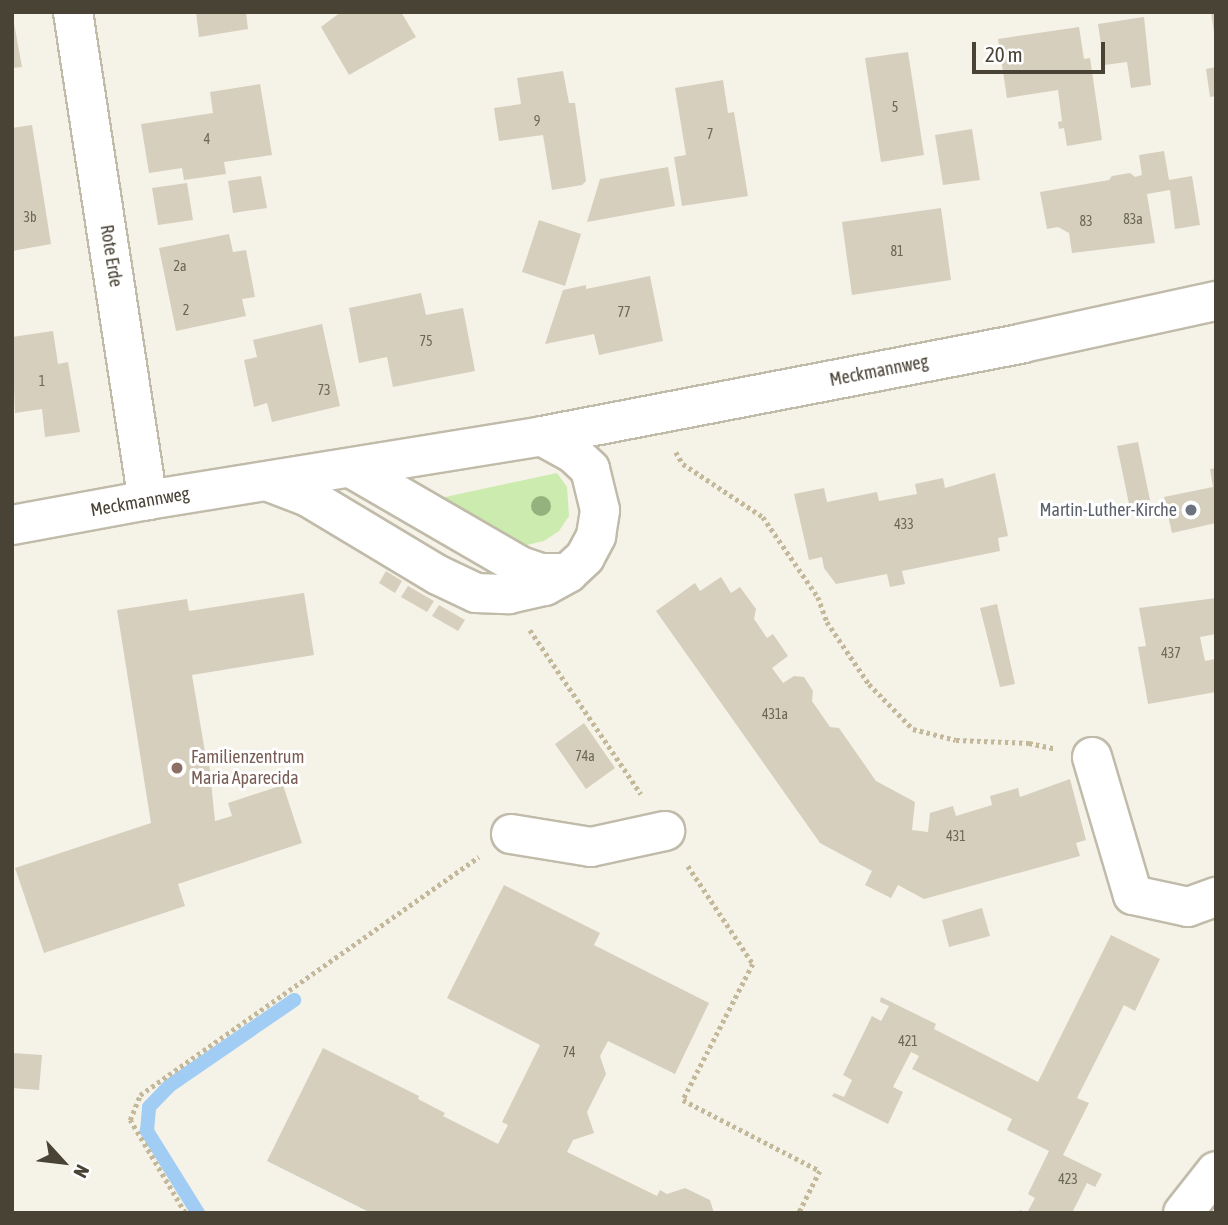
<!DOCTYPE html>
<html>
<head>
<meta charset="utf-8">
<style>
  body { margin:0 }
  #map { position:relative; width:1228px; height:1225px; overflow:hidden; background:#f5f2e8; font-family:"Asap Condensed",sans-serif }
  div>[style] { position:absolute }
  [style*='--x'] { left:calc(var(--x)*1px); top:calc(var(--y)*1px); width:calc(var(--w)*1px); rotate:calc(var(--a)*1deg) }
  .green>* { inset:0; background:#ccebaf }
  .stream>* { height:14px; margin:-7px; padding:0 7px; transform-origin:7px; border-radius:7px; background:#a1cdf5 }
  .building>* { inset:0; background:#d7cfbd }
  .path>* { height:4.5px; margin-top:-2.25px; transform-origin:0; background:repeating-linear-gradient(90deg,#c4b89a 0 3.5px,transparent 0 7px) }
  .roads { filter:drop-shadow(2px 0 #c1bbaa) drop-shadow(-2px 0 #c1bbaa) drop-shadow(0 2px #c1bbaa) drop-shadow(0 -2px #c1bbaa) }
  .minor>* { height:38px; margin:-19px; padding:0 19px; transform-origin:19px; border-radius:19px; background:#fff }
  .trees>* { width:20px; height:20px; margin:-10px; border-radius:50%; background:#92b37d }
  .dots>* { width:19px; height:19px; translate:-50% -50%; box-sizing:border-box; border:4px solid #fff; border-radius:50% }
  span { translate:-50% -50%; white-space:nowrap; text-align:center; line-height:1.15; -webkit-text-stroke:6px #fff; paint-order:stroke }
  .number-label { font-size:14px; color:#6c6658 }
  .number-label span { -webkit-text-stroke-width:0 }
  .street-label { font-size:18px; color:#494336 }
  .worship-label { font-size:18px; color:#5b616d }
  .right { translate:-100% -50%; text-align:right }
  .education-label { font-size:18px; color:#785e54 }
  .left { translate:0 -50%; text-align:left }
  .frame { position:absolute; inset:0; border:14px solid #494336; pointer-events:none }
  .north { position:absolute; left:28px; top:1127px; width:70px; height:70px; -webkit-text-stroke:5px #fff; paint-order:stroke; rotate:117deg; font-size:19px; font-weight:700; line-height:28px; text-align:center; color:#494336 }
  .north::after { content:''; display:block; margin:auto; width:24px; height:32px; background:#494336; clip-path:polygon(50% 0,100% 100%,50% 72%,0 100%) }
  .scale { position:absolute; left:972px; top:42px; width:133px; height:32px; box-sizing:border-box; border:4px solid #494336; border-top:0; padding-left:9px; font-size:21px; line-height:24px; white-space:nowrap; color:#494336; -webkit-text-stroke:5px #fff; paint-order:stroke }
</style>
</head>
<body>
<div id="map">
  <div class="green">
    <div style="clip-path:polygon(557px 473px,567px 487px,569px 516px,559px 531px,544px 541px,522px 546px,436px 499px)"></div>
  </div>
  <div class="stream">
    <div style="--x:198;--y:1213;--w:97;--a:-121.9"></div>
    <div style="--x:147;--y:1131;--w:24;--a:-85"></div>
    <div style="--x:149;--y:1107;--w:29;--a:-46"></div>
    <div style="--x:169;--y:1086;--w:152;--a:-34.5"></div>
  </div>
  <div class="building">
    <div style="clip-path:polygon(12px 12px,22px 67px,12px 68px)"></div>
    <div style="clip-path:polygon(196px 12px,246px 12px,248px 29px,199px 37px)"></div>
    <div style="clip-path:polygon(341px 12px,401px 12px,416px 37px,349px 75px,321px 27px)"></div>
    <div style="clip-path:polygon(1211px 12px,1216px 12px,1216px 33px,1214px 33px)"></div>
    <div style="clip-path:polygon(1144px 17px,1151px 85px,1131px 88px,1127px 62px,1104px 65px,1098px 24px)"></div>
    <div style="clip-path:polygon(1079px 27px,1084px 59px,1090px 58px,1102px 140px,1067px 146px,1064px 128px,1059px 129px,1058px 122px,1062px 121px,1058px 90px,1007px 98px,998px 39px)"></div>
    <div style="clip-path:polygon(908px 52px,924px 155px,881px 162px,865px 58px)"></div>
    <div style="clip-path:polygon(1216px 67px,1216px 96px,1210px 97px,1206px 69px)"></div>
    <div style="clip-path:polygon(563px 71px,569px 103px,575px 103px,586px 181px,582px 185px,552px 190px,543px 135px,499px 141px,494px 108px,521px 104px,517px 78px)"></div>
    <div style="clip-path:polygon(723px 80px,728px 113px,734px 112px,748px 196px,682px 206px,674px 157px,686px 155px,675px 88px)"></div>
    <div style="clip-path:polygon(260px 84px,272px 155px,224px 162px,226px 174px,184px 180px,182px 168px,149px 173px,141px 124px,213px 113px,210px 92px)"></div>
    <div style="clip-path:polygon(32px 125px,51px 244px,12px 251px,12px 128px)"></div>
    <div style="clip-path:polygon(972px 129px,980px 180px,943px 185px,935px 135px)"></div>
    <div style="clip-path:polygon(1164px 151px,1169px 180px,1192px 176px,1200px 225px,1175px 229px,1170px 190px,1147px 194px,1155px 243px,1072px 253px,1069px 233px,1058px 227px,1047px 229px,1040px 192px,1109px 180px,1112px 176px,1130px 173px,1135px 177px,1142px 175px,1139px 155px)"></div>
    <div style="clip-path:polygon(668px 167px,675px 206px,587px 222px,600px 179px)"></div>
    <div style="clip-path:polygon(261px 176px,267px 208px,233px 213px,228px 181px)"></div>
    <div style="clip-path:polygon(187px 183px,193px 220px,158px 225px,152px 188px)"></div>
    <div style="clip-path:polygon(941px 208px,951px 280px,852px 295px,842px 222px)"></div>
    <div style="clip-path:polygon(539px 220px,581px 234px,565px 286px,522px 272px)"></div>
    <div style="clip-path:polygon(229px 234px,233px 252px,246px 250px,255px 297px,242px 299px,246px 316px,176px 331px,159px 248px)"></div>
    <div style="clip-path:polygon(650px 276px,663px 341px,599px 355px,594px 334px,545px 344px,563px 290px,586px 285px,586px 289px)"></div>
    <div style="clip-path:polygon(421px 293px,426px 315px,463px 308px,475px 371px,393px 387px,387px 357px,359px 363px,349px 308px)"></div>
    <div style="clip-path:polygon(322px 324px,340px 406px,272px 422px,267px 403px,254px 407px,244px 360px,257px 357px,253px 340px)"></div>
    <div style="clip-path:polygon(53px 331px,58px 364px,68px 362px,80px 432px,45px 437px,42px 409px,15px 413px,12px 337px)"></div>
    <div style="clip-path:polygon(1138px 442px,1150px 500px,1129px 504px,1117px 446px)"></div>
    <div style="clip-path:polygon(1216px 468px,1216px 523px,1172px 533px,1164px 497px,1213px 487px,1210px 469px)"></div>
    <div style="clip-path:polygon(995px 473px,1008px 536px,998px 538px,1000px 551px,902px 571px,905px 584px,890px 587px,887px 574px,836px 584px,824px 568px,822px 557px,809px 560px,794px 494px,824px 488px,827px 502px,877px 492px,879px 501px,917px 494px,915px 484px,943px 478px,945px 488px)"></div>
    <div style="clip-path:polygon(386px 571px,402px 581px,395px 593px,379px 583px)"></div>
    <div style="clip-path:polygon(721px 577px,731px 593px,740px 587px,756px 609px,754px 619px,767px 638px,773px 634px,788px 656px,772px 668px,783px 683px,794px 676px,804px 677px,813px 691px,812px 701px,830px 727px,839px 728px,876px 781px,915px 802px,912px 830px,928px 832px,930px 813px,953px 806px,956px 816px,992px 805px,990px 796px,1018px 788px,1020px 797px,1070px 779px,1086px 840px,1076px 843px,1080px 856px,924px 899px,898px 885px,891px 898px,865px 885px,872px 871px,820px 843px,656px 611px,695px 583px,700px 591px)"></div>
    <div style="clip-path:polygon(408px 586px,434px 601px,427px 612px,401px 597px)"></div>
    <div style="clip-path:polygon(304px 593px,314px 655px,192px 675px,205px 752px,208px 752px,215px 821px,232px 816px,228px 803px,283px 785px,302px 843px,178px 884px,185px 906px,44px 953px,15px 868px,151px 823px,117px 610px,187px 599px,189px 611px)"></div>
    <div style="clip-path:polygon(1216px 598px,1216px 634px,1200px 637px,1205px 661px,1215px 659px,1216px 692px,1148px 704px,1138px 647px,1146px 646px,1139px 608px)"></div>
    <div style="clip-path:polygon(997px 604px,1015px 684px,1000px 687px,980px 608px)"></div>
    <div style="clip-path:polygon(439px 605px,465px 620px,458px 631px,432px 616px)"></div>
    <div style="clip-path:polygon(584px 723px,615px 768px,586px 789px,555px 744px)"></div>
    <div style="clip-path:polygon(504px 885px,600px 933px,594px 945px,709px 1003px,675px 1074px,608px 1041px,600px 1056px,606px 1074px,587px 1112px,594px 1133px,573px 1140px,567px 1152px,657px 1196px,660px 1190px,667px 1194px,685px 1188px,710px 1200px,714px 1213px,371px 1213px,267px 1161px,323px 1048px,419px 1096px,418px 1099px,445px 1113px,443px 1116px,498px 1144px,508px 1125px,502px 1122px,540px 1045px,447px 998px)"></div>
    <div style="clip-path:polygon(982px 908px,990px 936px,949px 947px,942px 920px)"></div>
    <div style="clip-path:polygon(1111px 935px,1160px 959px,1135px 1011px,1124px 1005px,1077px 1098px,1089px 1103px,1063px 1155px,1102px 1174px,1095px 1187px,1087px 1183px,1072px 1213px,1019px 1213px,1020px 1210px,1027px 1213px,1035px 1198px,1028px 1194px,1049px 1151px,1007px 1130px,1012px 1119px,912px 1069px,919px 1056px,911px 1052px,893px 1087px,903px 1092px,888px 1124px,832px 1096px,834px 1093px,844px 1097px,852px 1080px,843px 1075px,872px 1016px,881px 1021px,889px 1006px,880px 1002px,881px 997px,936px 1024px,934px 1029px,1038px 1082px)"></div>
    <div style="clip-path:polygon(12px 1053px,42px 1055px,39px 1090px,12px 1088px)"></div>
  </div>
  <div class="path">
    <div style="--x:676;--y:452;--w:14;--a:60"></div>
    <div style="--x:683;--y:464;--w:96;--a:33.5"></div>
    <div style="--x:763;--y:517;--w:97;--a:55.5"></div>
    <div style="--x:818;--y:597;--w:27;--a:70"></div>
    <div style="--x:827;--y:622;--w:75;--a:55.9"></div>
    <div style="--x:869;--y:684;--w:63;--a:45.6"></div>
    <div style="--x:913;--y:729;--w:44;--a:14.3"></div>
    <div style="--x:956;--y:740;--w:73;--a:2.4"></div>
    <div style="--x:1029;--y:743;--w:25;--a:12"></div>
    <div style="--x:530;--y:630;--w:198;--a:55.9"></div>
    <div style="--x:688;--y:866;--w:118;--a:56.4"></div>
    <div style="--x:753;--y:964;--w:153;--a:117.2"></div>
    <div style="--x:683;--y:1100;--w:154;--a:27.4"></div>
    <div style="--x:820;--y:1171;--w:47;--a:116.6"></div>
    <div style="--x:185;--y:1213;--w:108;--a:-120.6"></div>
    <div style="--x:130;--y:1120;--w:27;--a:-68"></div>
    <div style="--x:140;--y:1095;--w:414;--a:-35.1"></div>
  </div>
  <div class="roads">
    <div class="minor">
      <div style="--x:73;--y:12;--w:494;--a:81.3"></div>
      <div style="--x:351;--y:468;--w:195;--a:30.1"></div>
      <div style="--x:520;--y:566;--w:21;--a:19"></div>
      <div style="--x:540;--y:573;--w:28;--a:0"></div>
      <div style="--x:269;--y:482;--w:42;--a:21"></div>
      <div style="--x:308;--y:497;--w:152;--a:31"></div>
      <div style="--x:438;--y:575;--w:42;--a:25.3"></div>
      <div style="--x:476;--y:593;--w:33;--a:2"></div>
      <div style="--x:509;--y:594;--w:37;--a:-13"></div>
      <div style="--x:545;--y:586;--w:26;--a:-29"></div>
      <div style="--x:568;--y:573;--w:23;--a:-43"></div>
      <div style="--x:585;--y:557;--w:24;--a:-62"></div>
      <div style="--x:596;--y:536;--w:26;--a:-81"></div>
      <div style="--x:600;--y:510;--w:42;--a:-103.7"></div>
      <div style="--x:590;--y:469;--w:22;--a:-137"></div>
      <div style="--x:574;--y:454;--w:37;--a:-151"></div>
      <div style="--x:12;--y:525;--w:138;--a:-10.4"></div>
      <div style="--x:148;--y:500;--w:399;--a:-9.2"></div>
      <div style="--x:542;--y:436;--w:490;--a:-10.9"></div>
      <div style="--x:1023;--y:343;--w:198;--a:-12.3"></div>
      <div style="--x:1092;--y:757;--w:144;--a:73.5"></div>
      <div style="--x:1133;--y:895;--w:56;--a:12.3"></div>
      <div style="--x:1188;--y:907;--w:30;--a:-20"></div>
      <div style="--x:511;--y:834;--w:81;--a:9.2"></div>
      <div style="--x:591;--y:847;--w:76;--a:-12.2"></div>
      <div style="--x:1183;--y:1213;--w:53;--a:-51.8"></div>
    </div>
  </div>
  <div class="trees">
    <div style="left:541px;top:506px"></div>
  </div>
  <div class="dots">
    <div style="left:1191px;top:510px;background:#6b7280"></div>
    <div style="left:177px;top:768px;background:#8d6e63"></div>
  </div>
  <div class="number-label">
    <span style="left:895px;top:107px">5</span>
    <span style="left:537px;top:121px">9</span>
    <span style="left:710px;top:134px">7</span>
    <span style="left:207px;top:139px">4</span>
    <span style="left:30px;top:217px">3b</span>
    <span style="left:1133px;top:219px">83a</span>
    <span style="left:1086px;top:221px">83</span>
    <span style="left:897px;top:251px">81</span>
    <span style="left:180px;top:266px">2a</span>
    <span style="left:186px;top:310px">2</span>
    <span style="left:624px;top:312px">77</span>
    <span style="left:426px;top:341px">75</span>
    <span style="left:42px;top:381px">1</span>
    <span style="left:324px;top:390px">73</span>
    <span style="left:904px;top:524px">433</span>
    <span style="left:1171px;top:653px">437</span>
    <span style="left:775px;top:714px">431a</span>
    <span style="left:585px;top:756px">74a</span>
    <span style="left:956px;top:836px">431</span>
    <span style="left:908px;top:1041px">421</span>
    <span style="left:569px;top:1052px">74</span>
    <span style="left:1068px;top:1179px">423</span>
  </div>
  <div class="street-label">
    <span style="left:111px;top:256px;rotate:81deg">Rote Erde</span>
    <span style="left:879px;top:371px;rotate:-11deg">Meckmannweg</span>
    <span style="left:140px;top:502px;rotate:-10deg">Meckmannweg</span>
  </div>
  <div class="worship-label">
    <span class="right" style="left:1177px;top:510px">Martin-Luther-Kirche</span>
  </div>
  <div class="education-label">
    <span class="left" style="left:191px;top:768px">Familienzentrum<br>Maria Aparecida</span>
  </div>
  <div class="frame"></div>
  <div class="north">N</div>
  <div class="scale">20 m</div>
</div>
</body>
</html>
